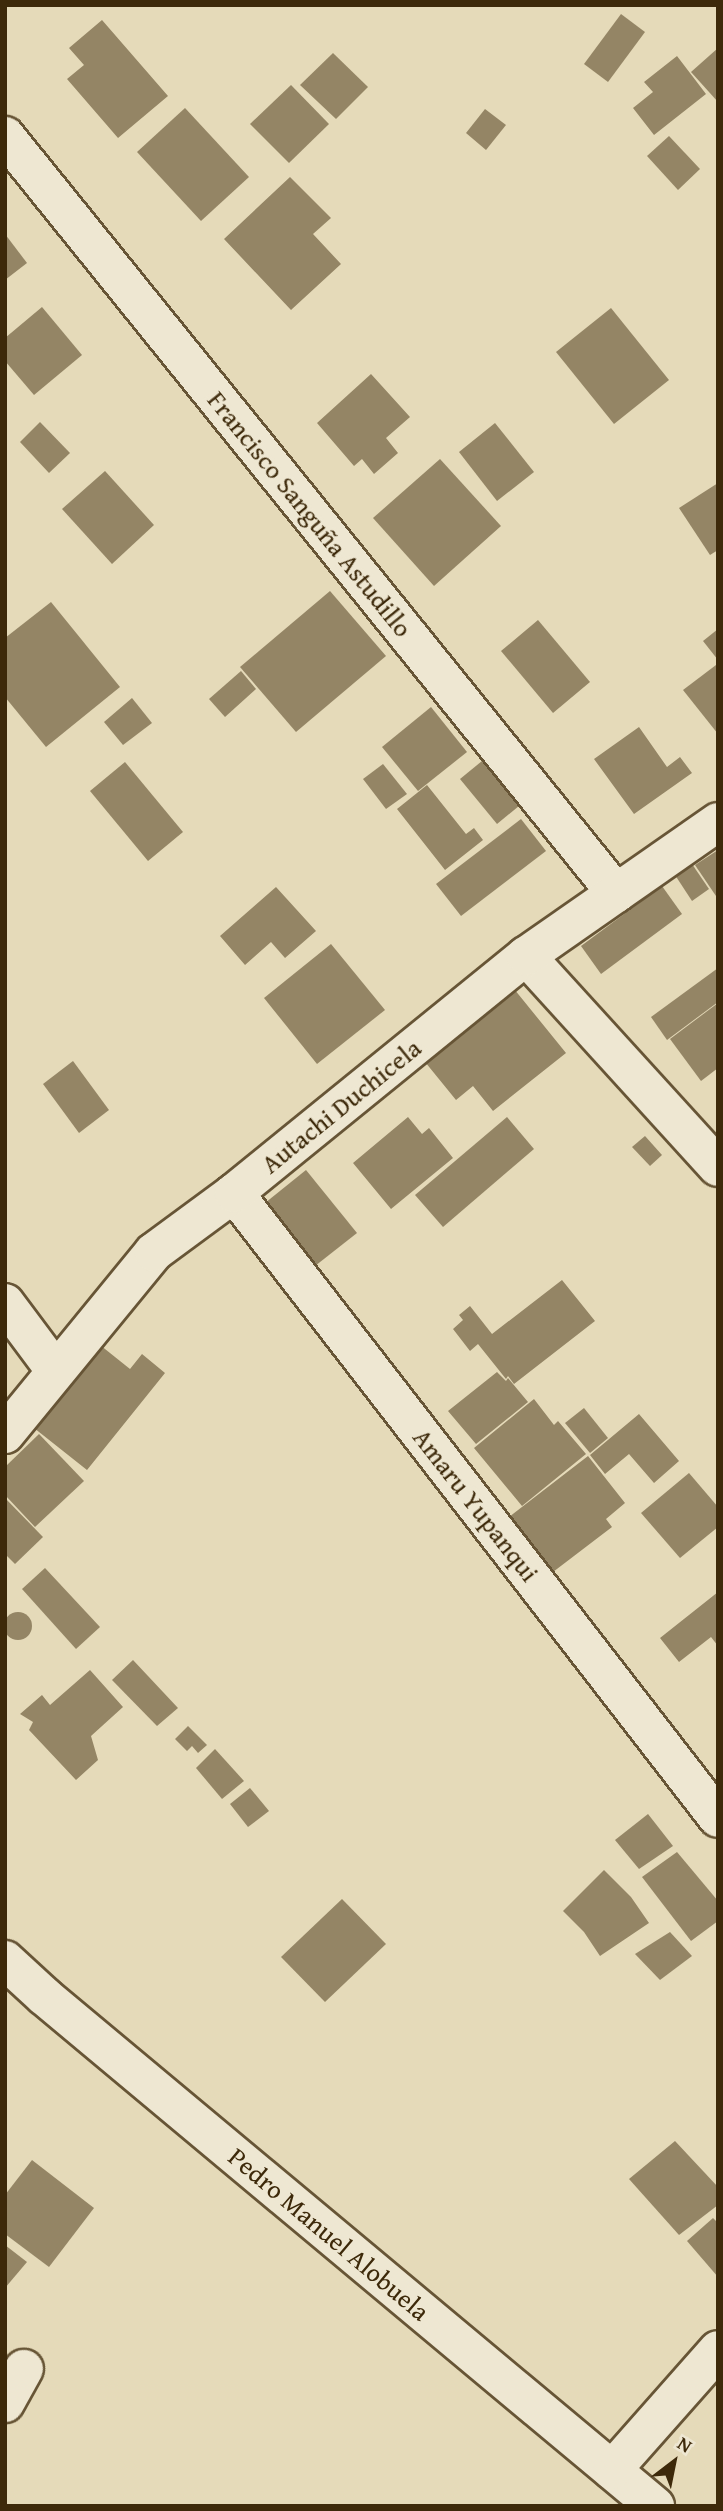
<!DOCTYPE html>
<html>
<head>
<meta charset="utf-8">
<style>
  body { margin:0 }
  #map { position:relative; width:723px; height:2511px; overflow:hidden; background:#e5dab9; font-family:"Gentium Book Plus",serif }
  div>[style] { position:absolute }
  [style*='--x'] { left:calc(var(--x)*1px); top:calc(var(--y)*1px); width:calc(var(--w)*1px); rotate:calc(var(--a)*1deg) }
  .building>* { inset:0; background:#948565 }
  .round { border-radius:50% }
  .roads { filter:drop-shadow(2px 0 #675536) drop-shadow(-2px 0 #675536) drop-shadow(0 2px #675536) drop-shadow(0 -2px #675536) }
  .street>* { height:38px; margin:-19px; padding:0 19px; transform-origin:19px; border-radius:19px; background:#eee7d2 }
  span { translate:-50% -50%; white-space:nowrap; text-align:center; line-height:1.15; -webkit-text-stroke:7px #eee7d2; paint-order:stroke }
  .street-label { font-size:26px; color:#3d290a }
  .frame { position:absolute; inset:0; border:7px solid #3d290a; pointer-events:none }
  .north { position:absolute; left:639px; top:2427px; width:70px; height:70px; -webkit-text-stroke:5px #eee7d2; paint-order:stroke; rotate:32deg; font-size:19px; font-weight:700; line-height:28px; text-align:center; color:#3d290a }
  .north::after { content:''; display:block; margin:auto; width:24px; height:32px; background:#3d290a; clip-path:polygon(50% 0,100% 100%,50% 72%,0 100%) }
</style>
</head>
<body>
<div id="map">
  <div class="building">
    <div style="clip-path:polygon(621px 14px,645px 32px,608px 82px,584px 64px)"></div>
    <div style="clip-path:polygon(102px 20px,168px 96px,118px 138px,67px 79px,84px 65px,69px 48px)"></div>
    <div style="clip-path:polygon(718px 48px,718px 102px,691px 72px)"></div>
    <div style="clip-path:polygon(333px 53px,368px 87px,336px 119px,300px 85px)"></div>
    <div style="clip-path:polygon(677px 56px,706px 94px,654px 135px,633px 108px,653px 92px,644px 82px)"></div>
    <div style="clip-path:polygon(291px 85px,329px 124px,289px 163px,250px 124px)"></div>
    <div style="clip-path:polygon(185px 108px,249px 177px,201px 221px,137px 152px)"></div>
    <div style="clip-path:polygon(485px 109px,506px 125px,486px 150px,466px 133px)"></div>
    <div style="clip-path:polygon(669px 136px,700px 169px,678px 190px,647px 156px)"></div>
    <div style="clip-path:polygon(290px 177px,331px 218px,313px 234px,341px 264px,291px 310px,224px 239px)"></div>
    <div style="clip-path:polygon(5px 234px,27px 263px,5px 280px)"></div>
    <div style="clip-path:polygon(42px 307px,82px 355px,34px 395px,5px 361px,5px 338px)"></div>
    <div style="clip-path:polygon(611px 308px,669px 380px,614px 424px,556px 352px)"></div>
    <div style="clip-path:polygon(371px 374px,410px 417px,386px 438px,398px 453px,374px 474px,362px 459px,354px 466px,317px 423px)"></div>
    <div style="clip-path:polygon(40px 422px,70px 453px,49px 473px,20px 442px)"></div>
    <div style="clip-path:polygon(495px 423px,534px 472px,497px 501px,459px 452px)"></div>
    <div style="clip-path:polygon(440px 459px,501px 526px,434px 586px,373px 518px)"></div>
    <div style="clip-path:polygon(105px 471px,154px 525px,112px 564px,62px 509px)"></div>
    <div style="clip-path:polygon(718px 483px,718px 550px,710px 555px,679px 508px)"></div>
    <div style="clip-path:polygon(330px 591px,386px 656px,296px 732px,240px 667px)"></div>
    <div style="clip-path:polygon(51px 602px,120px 687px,46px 747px,5px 697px,5px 638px)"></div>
    <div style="clip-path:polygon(538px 620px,590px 682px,553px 713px,501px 651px)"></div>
    <div style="clip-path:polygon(718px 629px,718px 660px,703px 641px)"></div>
    <div style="clip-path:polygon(716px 665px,718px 667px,718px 734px,683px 690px)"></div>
    <div style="clip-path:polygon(241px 671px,256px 689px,225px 717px,209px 699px)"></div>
    <div style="clip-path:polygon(132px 698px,152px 723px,123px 745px,104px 722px)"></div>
    <div style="clip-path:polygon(431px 707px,467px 752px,418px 791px,382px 747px)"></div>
    <div style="clip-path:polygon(639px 727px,667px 767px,680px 757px,692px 773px,634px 814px,594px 759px)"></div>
    <div style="clip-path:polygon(482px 761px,519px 806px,497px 824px,460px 779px)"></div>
    <div style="clip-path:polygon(125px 762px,183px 832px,148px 861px,90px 791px)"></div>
    <div style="clip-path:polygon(383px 764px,407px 794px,386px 809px,363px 779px)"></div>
    <div style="clip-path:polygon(427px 785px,466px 834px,474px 828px,483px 840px,445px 870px,397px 809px)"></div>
    <div style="clip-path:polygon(521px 819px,546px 851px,461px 916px,436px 884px)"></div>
    <div style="clip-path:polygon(718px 850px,718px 899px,695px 865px)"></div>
    <div style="clip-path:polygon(692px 864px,709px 889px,692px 901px,675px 875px)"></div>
    <div style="clip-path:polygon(662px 886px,682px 914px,601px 974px,581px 946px)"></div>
    <div style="clip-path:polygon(276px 887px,316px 931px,285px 958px,271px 942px,245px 965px,220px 936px)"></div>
    <div style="clip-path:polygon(331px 944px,385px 1010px,317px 1064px,264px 998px)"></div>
    <div style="clip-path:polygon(718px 968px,718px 1002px,667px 1040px,651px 1017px)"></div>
    <div style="clip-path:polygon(506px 979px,566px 1053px,493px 1111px,473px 1086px,456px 1100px,421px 1057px)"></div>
    <div style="clip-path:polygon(718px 1003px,718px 1068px,701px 1081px,670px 1039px)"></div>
    <div style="clip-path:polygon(73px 1061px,109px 1110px,79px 1133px,43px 1084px)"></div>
    <div style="clip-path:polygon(408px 1117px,422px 1134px,429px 1128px,453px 1158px,391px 1209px,353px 1163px)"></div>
    <div style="clip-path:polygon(507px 1117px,534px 1149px,443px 1227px,415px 1195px)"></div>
    <div style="clip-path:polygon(645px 1136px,662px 1155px,650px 1166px,632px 1147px)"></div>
    <div style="clip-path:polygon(306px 1170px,357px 1233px,315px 1266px,265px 1203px)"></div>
    <div style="clip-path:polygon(562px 1280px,595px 1321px,514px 1384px,508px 1376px,506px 1379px,478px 1344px,470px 1351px,453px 1329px,463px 1320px,459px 1315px,470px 1306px,492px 1334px)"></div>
    <div style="clip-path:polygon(100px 1345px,130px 1369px,142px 1354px,165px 1373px,87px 1470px,34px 1428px)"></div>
    <div style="clip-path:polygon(497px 1372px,506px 1381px,508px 1378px,528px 1402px,476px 1444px,448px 1411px)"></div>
    <div style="clip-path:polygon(534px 1399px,554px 1425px,558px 1421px,586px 1454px,522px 1506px,474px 1448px)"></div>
    <div style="clip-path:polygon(584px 1408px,608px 1438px,590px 1453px,565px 1423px)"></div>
    <div style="clip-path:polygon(639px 1414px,679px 1461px,654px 1483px,629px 1454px,605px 1474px,590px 1455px)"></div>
    <div style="clip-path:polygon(39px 1434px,84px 1481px,35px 1527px,5px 1495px,5px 1467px)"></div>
    <div style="clip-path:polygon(588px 1456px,625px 1503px,606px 1519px,612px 1527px,553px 1572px,509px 1517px)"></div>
    <div style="clip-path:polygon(689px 1473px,718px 1507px,718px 1527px,680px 1558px,641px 1513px)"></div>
    <div style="clip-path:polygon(5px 1498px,43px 1537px,15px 1564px,5px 1554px)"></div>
    <div style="clip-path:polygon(45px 1568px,100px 1627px,76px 1649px,22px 1589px)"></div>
    <div style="clip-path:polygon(718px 1592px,718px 1646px,711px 1637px,679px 1662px,660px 1638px)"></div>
    <div class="round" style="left:4px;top:1612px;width:28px;height:28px"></div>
    <div style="clip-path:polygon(133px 1660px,178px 1708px,157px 1726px,112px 1680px)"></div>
    <div style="clip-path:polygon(90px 1670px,123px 1707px,91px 1736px,98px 1760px,76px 1780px,29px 1730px,33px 1722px,20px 1714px,42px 1695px,50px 1705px)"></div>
    <div style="clip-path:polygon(188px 1726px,207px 1745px,198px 1753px,192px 1746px,187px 1751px,175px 1739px)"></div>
    <div style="clip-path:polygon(215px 1749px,244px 1781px,222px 1799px,196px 1768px)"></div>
    <div style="clip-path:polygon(250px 1788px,269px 1811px,248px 1827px,230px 1804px)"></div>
    <div style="clip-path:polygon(648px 1814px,673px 1846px,639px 1869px,615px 1840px)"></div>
    <div style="clip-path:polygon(677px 1852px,718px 1901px,718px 1921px,691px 1941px,642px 1877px)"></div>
    <div style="clip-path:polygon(604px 1870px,631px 1897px,649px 1923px,600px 1956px,584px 1932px,563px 1911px)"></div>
    <div style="clip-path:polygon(342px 1899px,386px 1944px,325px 2002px,281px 1957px)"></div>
    <div style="clip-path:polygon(670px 1932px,692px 1956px,660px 1980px,635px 1954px)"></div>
    <div style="clip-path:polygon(675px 2141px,718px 2187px,718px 2205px,679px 2235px,629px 2179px)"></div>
    <div style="clip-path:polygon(32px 2160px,94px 2208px,49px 2267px,5px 2234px,5px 2195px)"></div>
    <div style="clip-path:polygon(713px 2218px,718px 2223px,718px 2277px,687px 2241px)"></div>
    <div style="clip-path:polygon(5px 2245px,27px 2262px,5px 2288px)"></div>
  </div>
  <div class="roads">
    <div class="street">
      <div style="--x:5;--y:136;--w:973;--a:51.09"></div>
      <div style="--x:526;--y:956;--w:285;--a:47.7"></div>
      <div style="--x:234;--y:1193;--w:790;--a:52.25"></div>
      <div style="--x:5;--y:1303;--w:84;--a:53.3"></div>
      <div style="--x:5;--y:1434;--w:235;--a:-50.7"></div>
      <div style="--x:154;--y:1252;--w:99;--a:-36.4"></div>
      <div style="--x:234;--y:1193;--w:376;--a:-39.1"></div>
      <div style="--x:526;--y:956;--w:234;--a:-34.9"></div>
      <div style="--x:5;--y:1960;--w:53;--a:42.7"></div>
      <div style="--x:44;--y:1996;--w:796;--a:39.85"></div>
      <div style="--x:5;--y:2403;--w:39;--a:-61"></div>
      <div style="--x:612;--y:2470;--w:160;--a:-48.5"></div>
    </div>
  </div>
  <div class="street-label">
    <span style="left:310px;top:514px;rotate:51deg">Francisco Sanguña Astudillo</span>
    <span style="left:341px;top:1106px;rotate:-39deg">Autachi Duchicela</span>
    <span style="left:476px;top:1505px;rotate:52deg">Amaru Yupanqui</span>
    <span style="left:329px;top:2234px;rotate:40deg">Pedro Manuel Alobuela</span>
  </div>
  <div class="frame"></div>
  <div class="north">N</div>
</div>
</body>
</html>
